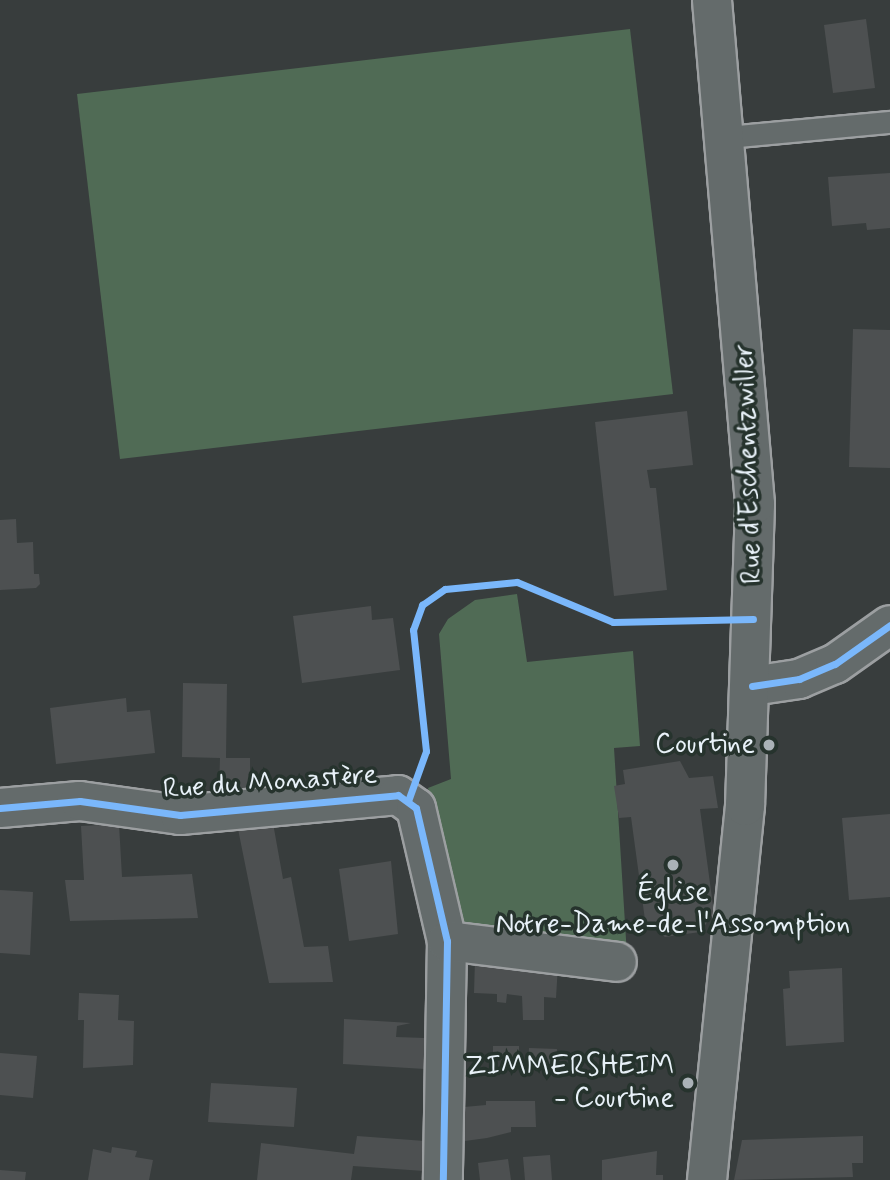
<!DOCTYPE html>
<html>
<head>
<meta charset="utf-8">
<style>
  body { margin:0 }
  #map { position:relative; width:890px; height:1180px; overflow:hidden; background:#383d3d; font-family:Mynerve,sans-serif }
  div>[style] { position:absolute }
  [style*='--x'] { left:calc(var(--x)*1px); top:calc(var(--y)*1px); width:calc(var(--w)*1px); rotate:calc(var(--a)*1deg) }
  .green>* { inset:0; background:#506b55 }
  .building>* { inset:0; background:#4d5051 }
  .roads { filter:drop-shadow(2px 0 #9c9fa1) drop-shadow(-2px 0 #9c9fa1) drop-shadow(0 2px #9c9fa1) drop-shadow(0 -2px #9c9fa1) }
  .service>* { height:21px; margin:-10.5px; padding:0 10.5px; transform-origin:10.5px; border-radius:10.5px; background:#646b6b }
  .minor>* { height:38px; margin:-19px; padding:0 19px; transform-origin:19px; border-radius:19px; background:#646b6b }
  .secondary>* { height:38px; margin:-19px; padding:0 19px; transform-origin:19px; border-radius:19px; background:#646b6b }
  .cycleway>* { height:7px; margin:-3.5px; padding:0 3.5px; transform-origin:3.5px; border-radius:3.5px; background:#7ab7fb }
  .dots>* { width:19px; height:19px; translate:-50% -50%; box-sizing:border-box; border:4px solid #26332d; border-radius:50% }
  span { translate:-50% -50%; white-space:nowrap; text-align:center; line-height:1.15; -webkit-text-stroke:7px #26332d; paint-order:stroke }
  .street-label { font-size:28px; color:#e8f1f8 }
  .poi-label { font-size:28px; color:#e8f1f8 }
  .right { translate:-100% -50%; text-align:right }
</style>
</head>
<body>
<div id="map">
  <div class="green">
    <div style="clip-path:polygon(630px 29px,673px 394px,120px 459px,77px 94px)"></div>
    <div style="clip-path:polygon(517px 594px,527px 662px,633px 651px,640px 746px,614px 748px,627px 955px,465px 936px,428px 788px,451px 779px,439px 634px,448px 619px,475px 600px)"></div>
  </div>
  <div class="building">
    <div style="clip-path:polygon(866px 19px,875px 88px,833px 93px,824px 25px)"></div>
    <div style="clip-path:polygon(890px 173px,890px 228px,867px 230px,866px 223px,832px 226px,828px 177px)"></div>
    <div style="clip-path:polygon(853px 329px,890px 330px,890px 468px,849px 467px)"></div>
    <div style="clip-path:polygon(687px 411px,693px 465px,647px 470px,650px 488px,656px 488px,667px 590px,614px 596px,595px 422px)"></div>
    <div style="clip-path:polygon(16px 519px,17px 543px,33px 542px,34px 574px,39px 574px,40px 584px,36px 588px,0 590px,0 520px)"></div>
    <div style="clip-path:polygon(371px 606px,372px 620px,393px 618px,400px 670px,302px 683px,293px 616px)"></div>
    <div style="clip-path:polygon(183px 683px,227px 684px,226px 758px,250px 758px,250px 789px,219px 788px,220px 758px,182px 757px)"></div>
    <div style="clip-path:polygon(126px 698px,127px 712px,150px 710px,155px 753px,56px 764px,50px 708px)"></div>
    <div style="clip-path:polygon(680px 761px,689px 778px,713px 776px,718px 808px,700px 809px,714px 913px,700px 932px,665px 937px,645px 920px,631px 817px,619px 818px,614px 786px,625px 784px,623px 770px)"></div>
    <div style="clip-path:polygon(890px 814px,890px 897px,849px 900px,842px 818px)"></div>
    <div style="clip-path:polygon(273px 823px,283px 879px,291px 877px,304px 947px,328px 946px,333px 982px,269px 983px,238px 829px)"></div>
    <div style="clip-path:polygon(119px 824px,122px 877px,192px 874px,198px 918px,70px 921px,65px 880px,84px 880px,81px 826px)"></div>
    <div style="clip-path:polygon(391px 861px,398px 934px,349px 941px,339px 869px)"></div>
    <div style="clip-path:polygon(0 890px,33px 892px,30px 955px,0 953px)"></div>
    <div style="clip-path:polygon(475px 959px,558px 965px,556px 998px,544px 997px,544px 1020px,523px 1020px,522px 996px,507px 994px,506px 1003px,497px 1002px,497px 994px,474px 993px)"></div>
    <div style="clip-path:polygon(842px 968px,844px 1042px,786px 1046px,783px 989px,790px 988px,789px 971px)"></div>
    <div style="clip-path:polygon(79px 993px,119px 995px,118px 1020px,134px 1021px,133px 1065px,83px 1068px,84px 1020px,78px 1020px)"></div>
    <div style="clip-path:polygon(344px 1019px,411px 1023px,397px 1026px,396px 1037px,425px 1038px,425px 1069px,343px 1064px)"></div>
    <div style="clip-path:polygon(493px 1046px,519px 1046px,519px 1060px,493px 1060px)"></div>
    <div style="clip-path:polygon(529px 1048px,557px 1049px,556px 1064px,528px 1064px)"></div>
    <div style="clip-path:polygon(0 1053px,37px 1056px,33px 1098px,0 1095px)"></div>
    <div style="clip-path:polygon(211px 1083px,297px 1088px,294px 1127px,208px 1122px)"></div>
    <div style="clip-path:polygon(486px 1101px,535px 1101px,536px 1127px,511px 1127px,511px 1132px,487px 1138px,450px 1143px,453px 1108px,486px 1105px)"></div>
    <div style="clip-path:polygon(357px 1136px,425px 1141px,424px 1171px,353px 1166px,351px 1180px,257px 1180px,261px 1143px,354px 1154px)"></div>
    <div style="clip-path:polygon(863px 1136px,863px 1163px,852px 1163px,853px 1177px,734px 1180px,742px 1140px)"></div>
    <div style="clip-path:polygon(112px 1147px,137px 1151px,135px 1157px,153px 1160px,149px 1180px,88px 1180px,93px 1149px,111px 1153px)"></div>
    <div style="clip-path:polygon(657px 1151px,656px 1175px,663px 1175px,663px 1180px,602px 1180px,602px 1160px)"></div>
    <div style="clip-path:polygon(550px 1155px,552px 1180px,525px 1180px,523px 1157px)"></div>
    <div style="clip-path:polygon(508px 1159px,511px 1180px,480px 1180px,478px 1163px)"></div>
    <div style="clip-path:polygon(0 1170px,26px 1172px,25px 1180px,0 1180px)"></div>
  </div>
  <div class="roads">
    <div class="service">
      <div style="--x:727;--y:137;--w:164;--a:-5.3"></div>
    </div>
    <div class="minor">
      <div style="--x:752;--y:686;--w:48;--a:-8.5"></div>
      <div style="--x:799;--y:679;--w:39;--a:-23"></div>
      <div style="--x:835;--y:664;--w:67;--a:-35.3"></div>
      <div style="--x:0;--y:808;--w:80;--a:-5"></div>
      <div style="--x:80;--y:801;--w:101;--a:8"></div>
      <div style="--x:180;--y:815;--w:219;--a:-5.2"></div>
      <div style="--x:398;--y:795;--w:22;--a:36"></div>
      <div style="--x:416;--y:808;--w:137;--a:76.9"></div>
      <div style="--x:447;--y:941;--w:239;--a:91"></div>
      <div style="--x:447;--y:941;--w:171;--a:7"></div>
    </div>
    <div class="secondary">
      <div style="--x:707;--y:1180;--w:376;--a:-84.2"></div>
      <div style="--x:745;--y:806;--w:302;--a:-88.1"></div>
      <div style="--x:755;--y:504;--w:506;--a:-94.88"></div>
    </div>
  </div>
  <div class="cycleway">
    <div style="--x:752;--y:686;--w:48;--a:-8.5"></div>
    <div style="--x:799;--y:679;--w:39;--a:-23"></div>
    <div style="--x:835;--y:664;--w:67;--a:-35.3"></div>
    <div style="--x:408;--y:801;--w:53;--a:-70.2"></div>
    <div style="--x:426;--y:751;--w:122;--a:-96.1"></div>
    <div style="--x:413;--y:630;--w:27;--a:-70"></div>
    <div style="--x:422;--y:605;--w:28;--a:-35"></div>
    <div style="--x:445;--y:589;--w:72;--a:-5.6"></div>
    <div style="--x:517;--y:582;--w:104;--a:22.6"></div>
    <div style="--x:613;--y:622;--w:140;--a:-1.2"></div>
    <div style="--x:0;--y:808;--w:80;--a:-5"></div>
    <div style="--x:80;--y:801;--w:101;--a:8"></div>
    <div style="--x:180;--y:815;--w:219;--a:-5.2"></div>
    <div style="--x:398;--y:795;--w:22;--a:36"></div>
    <div style="--x:416;--y:808;--w:137;--a:76.9"></div>
    <div style="--x:447;--y:941;--w:239;--a:91"></div>
  </div>
  <div class="dots">
    <div style="left:769px;top:745px;background:#aab2b7"></div>
    <div style="left:673px;top:865px;background:#aab2b7"></div>
    <div style="left:688px;top:1083px;background:#aab2b7"></div>
  </div>
  <div class="street-label">
    <span style="left:749px;top:464px;rotate:-92deg">Rue d'Eschentzwiller</span>
    <span style="left:270px;top:783px;rotate:-4deg">Rue du Monastère</span>
  </div>
  <div class="poi-label">
    <span class="right" style="left:755px;top:745px">Courtine</span>
    <span style="left:673px;top:909px">Église<br>Notre-Dame-de-l'Assomption</span>
    <span class="right" style="left:674px;top:1083px">ZIMMERSHEIM<br>- Courtine</span>
  </div>
</div>
</body>
</html>
